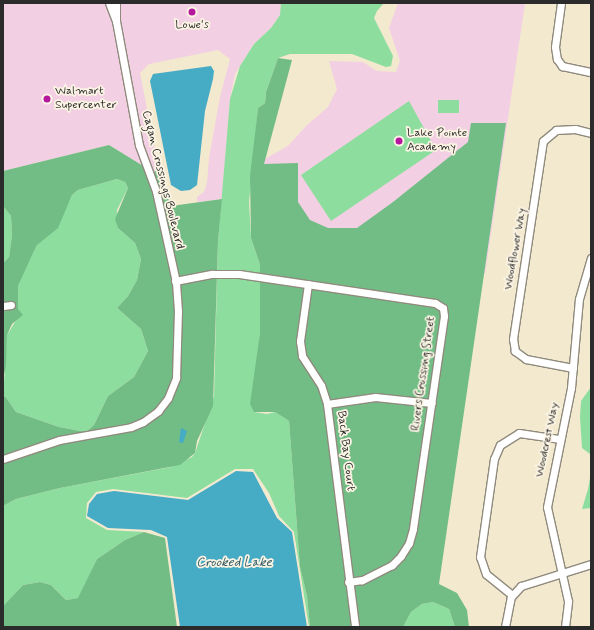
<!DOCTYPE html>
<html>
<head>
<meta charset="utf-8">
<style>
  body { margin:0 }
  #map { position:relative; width:594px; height:630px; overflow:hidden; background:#f3e9cf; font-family:Mynerve,sans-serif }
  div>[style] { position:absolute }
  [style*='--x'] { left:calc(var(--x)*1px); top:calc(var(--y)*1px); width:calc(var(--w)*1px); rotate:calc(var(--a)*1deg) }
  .built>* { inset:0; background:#f2cfe2 }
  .green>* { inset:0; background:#8dde9e }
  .forest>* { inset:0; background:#72bd85 }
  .water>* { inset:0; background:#46abc5 }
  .roads { filter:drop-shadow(1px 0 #8f8a7d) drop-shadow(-1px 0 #8f8a7d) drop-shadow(0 1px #8f8a7d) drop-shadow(0 -1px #8f8a7d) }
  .minor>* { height:7px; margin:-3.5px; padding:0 3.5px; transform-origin:3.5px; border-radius:3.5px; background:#fff }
  .dots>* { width:11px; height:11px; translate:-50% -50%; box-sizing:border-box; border:2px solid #fcf5e5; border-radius:50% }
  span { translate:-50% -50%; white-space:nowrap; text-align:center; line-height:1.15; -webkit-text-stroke:3.5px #fcf5e5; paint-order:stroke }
  .poi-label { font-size:12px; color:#2b2b2b }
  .left { translate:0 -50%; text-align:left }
  .street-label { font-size:12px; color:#2b2b2b }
  .water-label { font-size:13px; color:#365e69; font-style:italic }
  .frame { position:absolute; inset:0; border:4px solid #2b2b2b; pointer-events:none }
</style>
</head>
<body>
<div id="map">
  <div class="built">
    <div style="clip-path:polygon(3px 3px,281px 3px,280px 15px,271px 28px,254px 44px,235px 74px,230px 99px,222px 199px,197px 202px,197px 197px,204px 192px,207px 183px,209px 158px,220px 97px,230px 59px,218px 50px,149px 64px,140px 73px,159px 170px,153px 172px,109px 145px,3px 171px)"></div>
    <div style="clip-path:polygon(398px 3px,525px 3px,485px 274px,333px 252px,258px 163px,288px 146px,307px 125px,328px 107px,337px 89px,329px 61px,363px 62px,377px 71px,396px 72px,400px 61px,389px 28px)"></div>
  </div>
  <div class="green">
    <div style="clip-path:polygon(281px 3px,384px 3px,377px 11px,374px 18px,393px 56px,391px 66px,386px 67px,352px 54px,290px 54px,278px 58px,266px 92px,265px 103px,258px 108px,249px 202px,251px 238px,260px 265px,260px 333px,254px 412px,267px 414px,275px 412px,289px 421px,300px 567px,307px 596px,310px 627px,309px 627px,294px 532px,279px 516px,269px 493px,253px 469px,235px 469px,187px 498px,113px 489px,96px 492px,87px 503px,86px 518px,107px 530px,144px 532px,125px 540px,97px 559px,79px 598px,66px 600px,51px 585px,40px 582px,23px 585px,3px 606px,3px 506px,16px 499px,60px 488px,171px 467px,192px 457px,195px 453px,214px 396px,218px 241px,230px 99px,240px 66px,254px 44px,271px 28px,280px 15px)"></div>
    <div style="clip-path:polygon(438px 100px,459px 100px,459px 113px,438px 113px)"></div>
    <div style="clip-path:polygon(409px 101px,436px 150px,331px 221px,301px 175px)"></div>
    <div style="clip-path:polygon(117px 179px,125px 182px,128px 188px,117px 210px,118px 228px,135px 243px,141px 259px,137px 280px,128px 296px,117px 308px,141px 329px,148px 351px,134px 377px,108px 396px,94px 425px,86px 432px,59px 427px,16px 412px,5px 396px,3px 399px,7px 335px,18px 317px,18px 286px,24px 269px,37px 245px,63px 214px,72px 195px,78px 190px)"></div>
    <div style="clip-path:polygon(3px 206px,11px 216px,12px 235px,9px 257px,3px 263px)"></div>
    <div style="clip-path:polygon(591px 387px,591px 465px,590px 454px,582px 448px,580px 417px,581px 401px)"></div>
    <div style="clip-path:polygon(591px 472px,591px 508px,582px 509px,588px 489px)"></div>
    <div style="clip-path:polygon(433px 602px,449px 609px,455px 627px,403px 627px,411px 612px,422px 604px)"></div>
  </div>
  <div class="forest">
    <div style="clip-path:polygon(278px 58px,292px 60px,264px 164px,298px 163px,298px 202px,310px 220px,328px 228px,357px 228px,393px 202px,468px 142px,471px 123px,506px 123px,439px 584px,457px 593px,467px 610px,469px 627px,455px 627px,449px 609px,433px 602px,422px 604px,411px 612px,403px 627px,310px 627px,307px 596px,300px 567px,289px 421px,275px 412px,254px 412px,250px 404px,260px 333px,260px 265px,251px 238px,250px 176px,258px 108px,265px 103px,266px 92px)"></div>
    <div style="clip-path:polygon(109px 145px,153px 172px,159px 170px,171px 206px,222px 199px,218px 241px,213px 406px,197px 441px,195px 453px,180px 465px,60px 488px,16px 499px,3px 506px,3px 399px,5px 396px,16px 412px,59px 427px,86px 432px,94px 425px,108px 396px,134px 377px,148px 351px,141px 329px,117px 308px,128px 296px,137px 280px,141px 259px,135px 243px,118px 228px,115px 219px,128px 188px,125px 182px,117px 179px,78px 190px,72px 195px,58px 228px,37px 245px,32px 255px,18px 286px,18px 309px,23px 315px,12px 324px,7px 335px,6px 366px,3px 379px,3px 263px,9px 257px,12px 235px,11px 216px,3px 206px,3px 171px)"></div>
    <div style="clip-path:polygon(144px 532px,165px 538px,177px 627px,3px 627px,3px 606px,23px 585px,40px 582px,51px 585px,66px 600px,78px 598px,97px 559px,125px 540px)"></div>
  </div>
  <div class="water">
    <div style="clip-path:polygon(211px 66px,214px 71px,213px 79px,205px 111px,197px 185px,190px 190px,181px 191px,171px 185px,150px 81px,153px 74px)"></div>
    <div style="clip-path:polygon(181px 428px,187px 431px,183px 443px,179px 442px)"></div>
    <div style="clip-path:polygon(236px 471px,253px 472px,277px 518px,292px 532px,307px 627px,180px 627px,167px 537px,151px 530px,108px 528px,87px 516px,89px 504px,97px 494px,114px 491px,188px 500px)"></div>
  </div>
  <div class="roads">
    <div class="minor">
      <div style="--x:116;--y:3;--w:18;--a:90"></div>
      <div style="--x:561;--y:3;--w:44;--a:97.8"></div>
      <div style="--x:555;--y:47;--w:12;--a:81"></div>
      <div style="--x:557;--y:59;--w:9;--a:54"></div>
      <div style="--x:562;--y:66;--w:30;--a:12"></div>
      <div style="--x:175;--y:281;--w:38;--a:-11"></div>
      <div style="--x:212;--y:274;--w:27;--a:0"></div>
      <div style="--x:239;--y:274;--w:198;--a:8.4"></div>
      <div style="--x:435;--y:303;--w:9;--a:32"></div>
      <div style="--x:443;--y:308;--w:8;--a:83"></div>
      <div style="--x:444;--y:316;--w:215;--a:98.3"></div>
      <div style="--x:413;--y:529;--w:15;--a:106"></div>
      <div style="--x:409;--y:543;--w:15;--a:122"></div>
      <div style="--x:401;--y:556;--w:13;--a:135"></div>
      <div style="--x:392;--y:565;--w:34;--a:153"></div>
      <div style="--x:362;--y:580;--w:14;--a:172"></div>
      <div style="--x:308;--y:284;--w:58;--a:98"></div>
      <div style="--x:300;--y:341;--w:15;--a:82"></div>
      <div style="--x:302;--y:356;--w:35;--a:57"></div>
      <div style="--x:321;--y:385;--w:20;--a:72"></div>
      <div style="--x:327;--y:404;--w:225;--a:82.8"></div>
      <div style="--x:3;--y:306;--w:8;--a:-7"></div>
      <div style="--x:573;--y:368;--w:48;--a:-169.2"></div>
      <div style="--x:526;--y:359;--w:14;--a:-144"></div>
      <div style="--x:515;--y:351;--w:12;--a:-99"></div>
      <div style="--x:513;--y:339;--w:200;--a:-81.4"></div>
      <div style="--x:543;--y:141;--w:17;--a:-40"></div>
      <div style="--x:556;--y:130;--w:19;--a:-3"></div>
      <div style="--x:575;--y:129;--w:16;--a:14"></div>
      <div style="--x:327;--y:404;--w:49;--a:-8.3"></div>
      <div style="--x:375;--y:397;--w:57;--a:6"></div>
      <div style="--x:3;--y:459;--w:59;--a:-18.7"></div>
      <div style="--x:59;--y:440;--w:73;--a:-10.2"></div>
      <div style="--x:131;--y:427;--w:13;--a:-23"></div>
      <div style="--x:143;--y:422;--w:19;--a:-36"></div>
      <div style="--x:158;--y:411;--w:16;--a:-52"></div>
      <div style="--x:168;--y:398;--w:22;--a:-68"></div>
      <div style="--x:176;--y:378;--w:67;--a:-88.3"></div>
      <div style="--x:178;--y:311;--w:29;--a:-94"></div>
      <div style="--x:176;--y:282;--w:93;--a:-102.4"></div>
      <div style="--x:156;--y:191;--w:49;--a:-110.3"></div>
      <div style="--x:139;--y:145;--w:126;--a:-100.5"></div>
      <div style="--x:116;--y:21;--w:19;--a:-111"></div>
      <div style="--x:512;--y:595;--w:33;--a:-141"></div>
      <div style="--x:486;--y:574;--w:18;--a:-109"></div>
      <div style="--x:480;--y:557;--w:99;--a:-81.9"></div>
      <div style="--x:494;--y:459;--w:15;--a:-67"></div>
      <div style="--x:500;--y:445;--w:22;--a:-32"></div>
      <div style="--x:519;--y:433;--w:40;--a:8.5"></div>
      <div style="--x:505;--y:627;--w:31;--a:-79"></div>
      <div style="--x:511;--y:597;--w:15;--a:-48"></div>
      <div style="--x:521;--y:586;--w:73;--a:-17.4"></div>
      <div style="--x:565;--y:627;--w:26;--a:-83"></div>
      <div style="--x:568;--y:601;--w:96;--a:-102.6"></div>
      <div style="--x:547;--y:507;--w:121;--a:-78.6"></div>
      <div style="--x:571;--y:388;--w:89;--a:-84.9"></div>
      <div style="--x:579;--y:299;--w:43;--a:-73.7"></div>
    </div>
  </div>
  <div class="dots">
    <div style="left:192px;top:12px;background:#b5179e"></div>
    <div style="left:47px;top:99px;background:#b5179e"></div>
    <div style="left:399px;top:141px;background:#b5179e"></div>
  </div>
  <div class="poi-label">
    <span style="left:192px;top:26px">Lowe's</span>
    <span class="left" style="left:55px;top:99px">Walmart<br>Supercenter</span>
    <span class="left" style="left:407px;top:141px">Lake Pointe<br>Academy</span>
  </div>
  <div class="street-label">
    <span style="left:162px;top:180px;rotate:76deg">Cagan Crossings Boulevard</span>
    <span style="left:516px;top:249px;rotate:-80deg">Woodflower Way</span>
    <span style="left:424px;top:374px;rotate:-82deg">Rivers Crossing Street</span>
    <span style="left:548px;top:440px;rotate:-78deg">Woodcrest Way</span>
    <span style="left:345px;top:451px;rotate:83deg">Back Bay Court</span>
  </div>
  <div class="water-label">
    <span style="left:234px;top:563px">Crooked Lake</span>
  </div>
  <div class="frame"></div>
</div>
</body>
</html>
